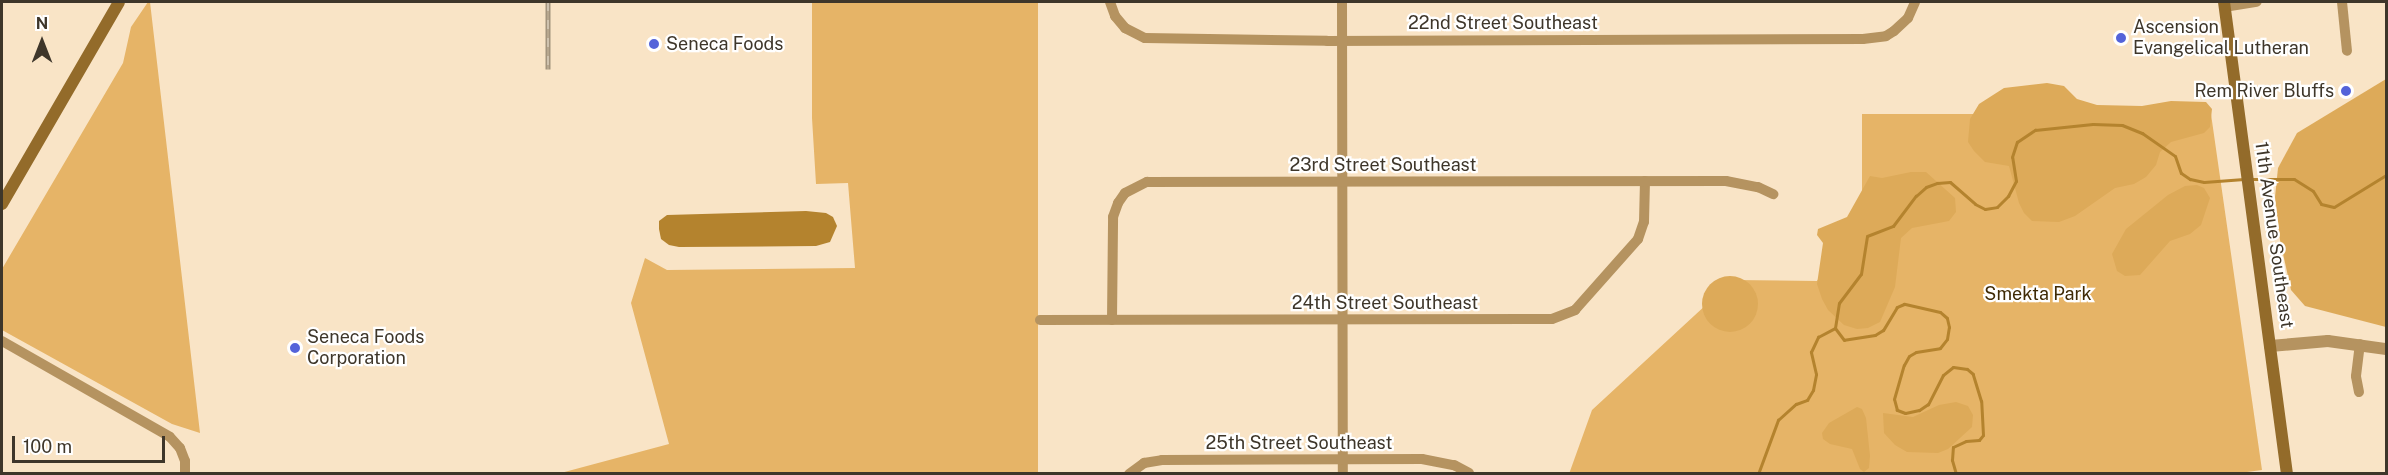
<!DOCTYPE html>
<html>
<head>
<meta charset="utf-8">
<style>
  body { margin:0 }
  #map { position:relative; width:2388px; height:475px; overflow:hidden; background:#f9e4c6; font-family:"Public Sans",sans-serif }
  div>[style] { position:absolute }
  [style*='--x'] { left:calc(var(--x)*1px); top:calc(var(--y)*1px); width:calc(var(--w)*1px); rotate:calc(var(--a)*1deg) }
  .green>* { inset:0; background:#e6b467 }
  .forest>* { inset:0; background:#ddaa59 }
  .round { border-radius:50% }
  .water>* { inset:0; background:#b4832e }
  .stream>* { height:3px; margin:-1.5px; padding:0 1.5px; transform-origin:1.5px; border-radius:1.5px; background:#b4832e }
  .minor>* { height:10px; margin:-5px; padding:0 5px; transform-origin:5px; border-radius:5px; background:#b59360 }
  .tertiary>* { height:12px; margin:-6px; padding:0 6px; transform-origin:6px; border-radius:6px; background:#b59360 }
  .secondary>* { height:12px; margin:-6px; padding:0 6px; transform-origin:6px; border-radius:6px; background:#936b2a }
  .rail>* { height:5px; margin-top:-2.5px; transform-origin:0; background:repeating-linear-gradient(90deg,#fff 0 9px,#a2937d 0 18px); box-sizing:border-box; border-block:2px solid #a2937d }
  .dots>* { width:16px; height:16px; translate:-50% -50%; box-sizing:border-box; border:3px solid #fff; border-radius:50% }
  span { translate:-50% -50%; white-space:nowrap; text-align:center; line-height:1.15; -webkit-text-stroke:4.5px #fff; paint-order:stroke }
  .street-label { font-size:18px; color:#3e362a }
  .poi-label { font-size:18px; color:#3e362a }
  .left { translate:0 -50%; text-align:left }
  .right { translate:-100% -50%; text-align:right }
  .park-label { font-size:18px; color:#3f2a05 }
  .frame { position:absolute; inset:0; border:3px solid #3e362a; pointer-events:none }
  .north { position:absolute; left:12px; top:12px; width:60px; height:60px; -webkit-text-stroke:4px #fff; paint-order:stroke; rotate:0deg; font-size:16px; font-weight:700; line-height:24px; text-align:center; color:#3e362a }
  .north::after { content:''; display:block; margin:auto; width:21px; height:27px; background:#3e362a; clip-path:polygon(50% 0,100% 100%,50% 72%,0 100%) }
  .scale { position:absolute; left:12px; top:436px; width:153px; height:27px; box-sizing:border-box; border:3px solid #3e362a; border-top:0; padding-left:8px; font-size:18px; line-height:21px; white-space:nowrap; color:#3e362a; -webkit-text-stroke:4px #fff; paint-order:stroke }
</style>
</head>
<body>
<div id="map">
  <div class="green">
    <div style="clip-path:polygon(148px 2px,150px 2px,200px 433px,172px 424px,2px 330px,2px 269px,123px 63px,131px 27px)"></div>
    <div style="clip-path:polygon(812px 2px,1038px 2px,1038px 473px,557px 474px,669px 444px,631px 303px,645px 258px,667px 270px,855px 268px,848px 183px,816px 184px,812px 118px)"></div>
    <div style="clip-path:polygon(1862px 114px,2211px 114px,2262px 470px,2232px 474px,1569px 474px,1592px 410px,1733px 280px,1817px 281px,1862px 213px)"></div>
  </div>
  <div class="forest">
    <div style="clip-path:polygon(2386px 79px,2386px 327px,2305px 306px,2291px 290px,2280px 240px,2275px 197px,2278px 168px,2297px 133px)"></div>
    <div style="clip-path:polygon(2047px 83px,2064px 86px,2077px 99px,2097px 105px,2142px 106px,2171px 101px,2206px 102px,2212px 109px,2210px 127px,2204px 133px,2171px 142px,2160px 152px,2156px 165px,2146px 177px,2134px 184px,2115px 188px,2075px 216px,2059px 222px,2032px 221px,2024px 213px,2019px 203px,2009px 166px,1985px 162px,1974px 151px,1968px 142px,1970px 119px,1979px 104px,2004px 88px)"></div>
    <div style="clip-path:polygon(1911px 172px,1926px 172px,1955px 198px,1956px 212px,1949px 221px,1912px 228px,1901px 238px,1895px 287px,1880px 322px,1868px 328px,1857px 329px,1844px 325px,1828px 310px,1822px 299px,1817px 284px,1823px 243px,1817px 235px,1818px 229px,1847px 217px,1870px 176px,1882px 178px)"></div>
    <div style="clip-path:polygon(2197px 185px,2204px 188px,2210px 198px,2201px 225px,2190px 234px,2170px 241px,2140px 275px,2125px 276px,2117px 271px,2112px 254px,2126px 229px,2168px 195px,2185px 186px)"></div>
    <div class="round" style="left:1702px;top:276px;width:56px;height:56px"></div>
    <div style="clip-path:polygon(1956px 402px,1968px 406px,1973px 415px,1972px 427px,1948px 449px,1938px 453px,1907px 452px,1895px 445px,1884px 433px,1883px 413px,1913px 417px,1939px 405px)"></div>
    <div style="clip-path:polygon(1857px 407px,1862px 409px,1866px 418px,1870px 456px,1869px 468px,1864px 472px,1860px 469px,1852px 449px,1830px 444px,1823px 439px,1822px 433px,1829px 423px)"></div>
  </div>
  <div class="water">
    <div style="clip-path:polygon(806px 211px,826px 213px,833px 217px,837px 226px,830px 242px,816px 246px,679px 247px,669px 245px,661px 239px,659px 229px,659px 221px,667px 215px)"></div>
  </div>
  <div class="stream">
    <div style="--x:2250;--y:179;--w:44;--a:0"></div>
    <div style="--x:2294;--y:179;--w:22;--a:32"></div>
    <div style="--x:2313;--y:191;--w:15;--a:58"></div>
    <div style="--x:2321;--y:204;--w:13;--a:13"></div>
    <div style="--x:2334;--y:207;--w:61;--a:-31.6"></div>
    <div style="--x:1758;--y:474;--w:58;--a:-69.7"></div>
    <div style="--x:1778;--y:420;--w:24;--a:-42"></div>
    <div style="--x:1796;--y:404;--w:12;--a:-20"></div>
    <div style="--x:1807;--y:400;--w:12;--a:-59"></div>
    <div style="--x:1813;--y:390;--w:16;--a:-79"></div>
    <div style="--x:1816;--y:374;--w:23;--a:-103"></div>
    <div style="--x:1811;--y:352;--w:17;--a:-65"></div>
    <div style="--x:1818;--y:337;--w:19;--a:-28"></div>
    <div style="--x:1956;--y:474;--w:15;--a:-106"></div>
    <div style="--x:1952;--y:460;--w:13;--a:-86"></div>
    <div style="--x:1953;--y:447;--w:14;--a:-25"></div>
    <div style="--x:1966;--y:441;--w:13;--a:-4"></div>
    <div style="--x:1979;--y:440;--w:6;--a:-51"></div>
    <div style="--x:1983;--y:435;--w:34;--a:-93"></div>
    <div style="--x:1981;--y:401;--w:28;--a:-107"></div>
    <div style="--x:1973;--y:374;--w:8;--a:-140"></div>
    <div style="--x:1967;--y:369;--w:14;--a:-172"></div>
    <div style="--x:1953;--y:367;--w:13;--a:141"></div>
    <div style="--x:1943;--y:375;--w:33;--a:117"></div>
    <div style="--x:1928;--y:404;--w:11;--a:146"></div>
    <div style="--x:1919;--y:410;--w:14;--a:168"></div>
    <div style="--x:1905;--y:413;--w:9;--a:-159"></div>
    <div style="--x:1897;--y:410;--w:11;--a:-105"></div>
    <div style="--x:1894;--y:399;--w:35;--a:-74"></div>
    <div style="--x:1904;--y:365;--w:10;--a:-61"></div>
    <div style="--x:1909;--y:356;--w:8;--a:-30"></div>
    <div style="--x:1916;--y:352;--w:24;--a:-9"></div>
    <div style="--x:1940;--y:348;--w:11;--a:-52"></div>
    <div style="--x:1947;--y:339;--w:12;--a:-81"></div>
    <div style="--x:1949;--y:327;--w:9;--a:-103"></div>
    <div style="--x:1947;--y:318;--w:9;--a:-139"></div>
    <div style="--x:1940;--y:312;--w:37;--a:-167"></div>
    <div style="--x:1904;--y:304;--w:8;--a:157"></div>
    <div style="--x:1897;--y:307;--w:27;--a:121"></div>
    <div style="--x:1883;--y:330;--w:9;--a:148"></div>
    <div style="--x:1875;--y:335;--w:31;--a:171"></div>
    <div style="--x:1844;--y:340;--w:15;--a:-127"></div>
    <div style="--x:1835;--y:328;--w:25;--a:-81"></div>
    <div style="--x:1839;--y:303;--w:36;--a:-53"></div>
    <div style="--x:1861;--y:274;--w:38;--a:-81"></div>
    <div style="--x:1867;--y:236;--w:28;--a:-21"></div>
    <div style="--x:1893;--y:226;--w:38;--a:-53"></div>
    <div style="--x:1916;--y:196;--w:13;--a:-42"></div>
    <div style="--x:1926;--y:187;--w:12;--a:-20"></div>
    <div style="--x:1937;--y:183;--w:13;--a:-4"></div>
    <div style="--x:1950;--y:182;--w:33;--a:41"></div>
    <div style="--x:1975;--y:204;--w:11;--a:27"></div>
    <div style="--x:1985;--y:209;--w:12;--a:-9"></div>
    <div style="--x:1997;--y:207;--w:16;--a:-45"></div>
    <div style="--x:2008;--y:196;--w:17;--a:-62"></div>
    <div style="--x:2016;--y:181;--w:24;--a:-99"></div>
    <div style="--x:2012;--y:157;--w:16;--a:-72"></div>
    <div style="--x:2017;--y:142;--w:22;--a:-34"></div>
    <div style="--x:2035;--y:130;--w:58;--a:-5.9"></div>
    <div style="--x:2093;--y:124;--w:29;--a:2"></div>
    <div style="--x:2122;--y:125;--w:22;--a:22"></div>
    <div style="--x:2142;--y:133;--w:40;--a:34.9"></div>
    <div style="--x:2175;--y:156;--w:18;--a:71"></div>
    <div style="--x:2181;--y:173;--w:11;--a:34"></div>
    <div style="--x:2190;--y:179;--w:14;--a:12"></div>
    <div style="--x:2204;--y:182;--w:40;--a:-4.3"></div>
  </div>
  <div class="minor">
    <div style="--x:1110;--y:2;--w:15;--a:70"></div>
    <div style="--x:1115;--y:16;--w:16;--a:50"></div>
    <div style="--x:1125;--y:28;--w:22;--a:27"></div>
    <div style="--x:1145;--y:38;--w:182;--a:0.9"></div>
    <div style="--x:1327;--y:41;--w:536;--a:-0.21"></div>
    <div style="--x:1863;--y:39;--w:23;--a:-7"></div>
    <div style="--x:1886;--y:36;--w:9;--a:-32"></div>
    <div style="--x:1894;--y:31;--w:19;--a:-43"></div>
    <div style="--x:1908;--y:18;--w:17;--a:-66"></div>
    <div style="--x:1342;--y:2;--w:472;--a:89.9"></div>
    <div style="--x:2342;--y:2;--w:49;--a:84.2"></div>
    <div style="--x:2224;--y:7;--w:33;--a:-9"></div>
    <div style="--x:1040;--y:320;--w:512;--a:-0.11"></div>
    <div style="--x:1552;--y:319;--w:25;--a:-21"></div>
    <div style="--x:1575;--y:310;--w:95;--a:-48.4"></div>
    <div style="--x:1638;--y:239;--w:18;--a:-71"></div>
    <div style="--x:1644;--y:222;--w:41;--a:-88.6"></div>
    <div style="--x:1112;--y:320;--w:103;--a:-89.4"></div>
    <div style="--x:1113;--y:217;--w:15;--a:-70"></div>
    <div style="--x:1118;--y:203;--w:12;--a:-55"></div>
    <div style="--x:1125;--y:193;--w:25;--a:-27"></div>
    <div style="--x:1147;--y:182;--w:579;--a:-0.1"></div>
    <div style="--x:1726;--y:181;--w:33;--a:11"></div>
    <div style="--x:1758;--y:187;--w:17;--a:25"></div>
    <div style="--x:2;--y:341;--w:193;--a:29.7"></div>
    <div style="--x:170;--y:437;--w:15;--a:48"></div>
    <div style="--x:180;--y:448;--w:14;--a:69"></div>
    <div style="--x:185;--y:461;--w:13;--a:90"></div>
    <div style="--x:2359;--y:392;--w:16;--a:-101"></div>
    <div style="--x:2356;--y:376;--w:32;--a:-83"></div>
    <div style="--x:1129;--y:474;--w:19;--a:-36"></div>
    <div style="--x:1144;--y:463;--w:18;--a:-9"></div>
    <div style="--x:1162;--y:460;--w:260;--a:-0.2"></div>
    <div style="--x:1422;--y:459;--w:33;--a:11"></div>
    <div style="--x:1454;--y:465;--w:17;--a:28"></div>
  </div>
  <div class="tertiary">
    <div style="--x:2270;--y:346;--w:58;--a:-4.9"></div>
    <div style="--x:2328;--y:341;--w:59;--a:7.9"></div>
  </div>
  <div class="secondary">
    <div style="--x:2224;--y:2;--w:476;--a:82.4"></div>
    <div style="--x:2;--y:204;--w:233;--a:-59.9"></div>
  </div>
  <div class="rail">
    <div style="--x:548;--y:2;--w:67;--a:90"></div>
  </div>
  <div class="dots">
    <div style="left:2121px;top:38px;background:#5463d9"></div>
    <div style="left:654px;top:44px;background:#5463d9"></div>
    <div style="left:2346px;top:91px;background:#5463d9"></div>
    <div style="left:295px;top:348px;background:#5463d9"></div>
  </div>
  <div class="street-label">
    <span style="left:1503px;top:23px">22nd Street Southeast</span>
    <span style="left:1383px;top:165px">23rd Street Southeast</span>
    <span style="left:2274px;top:235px;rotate:82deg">11th Avenue Southeast</span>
    <span style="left:1385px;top:303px">24th Street Southeast</span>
    <span style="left:1299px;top:443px">25th Street Southeast</span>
  </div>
  <div class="poi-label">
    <span class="left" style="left:2133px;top:38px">Ascension<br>Evangelical Lutheran</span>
    <span class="left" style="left:666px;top:44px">Seneca Foods</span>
    <span class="right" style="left:2334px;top:91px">Rem River Bluffs</span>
    <span class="left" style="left:307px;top:348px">Seneca Foods<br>Corporation</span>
  </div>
  <div class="park-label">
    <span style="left:2038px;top:294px">Smekta Park</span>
  </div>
  <div class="frame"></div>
  <div class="north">N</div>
  <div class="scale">100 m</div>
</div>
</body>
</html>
